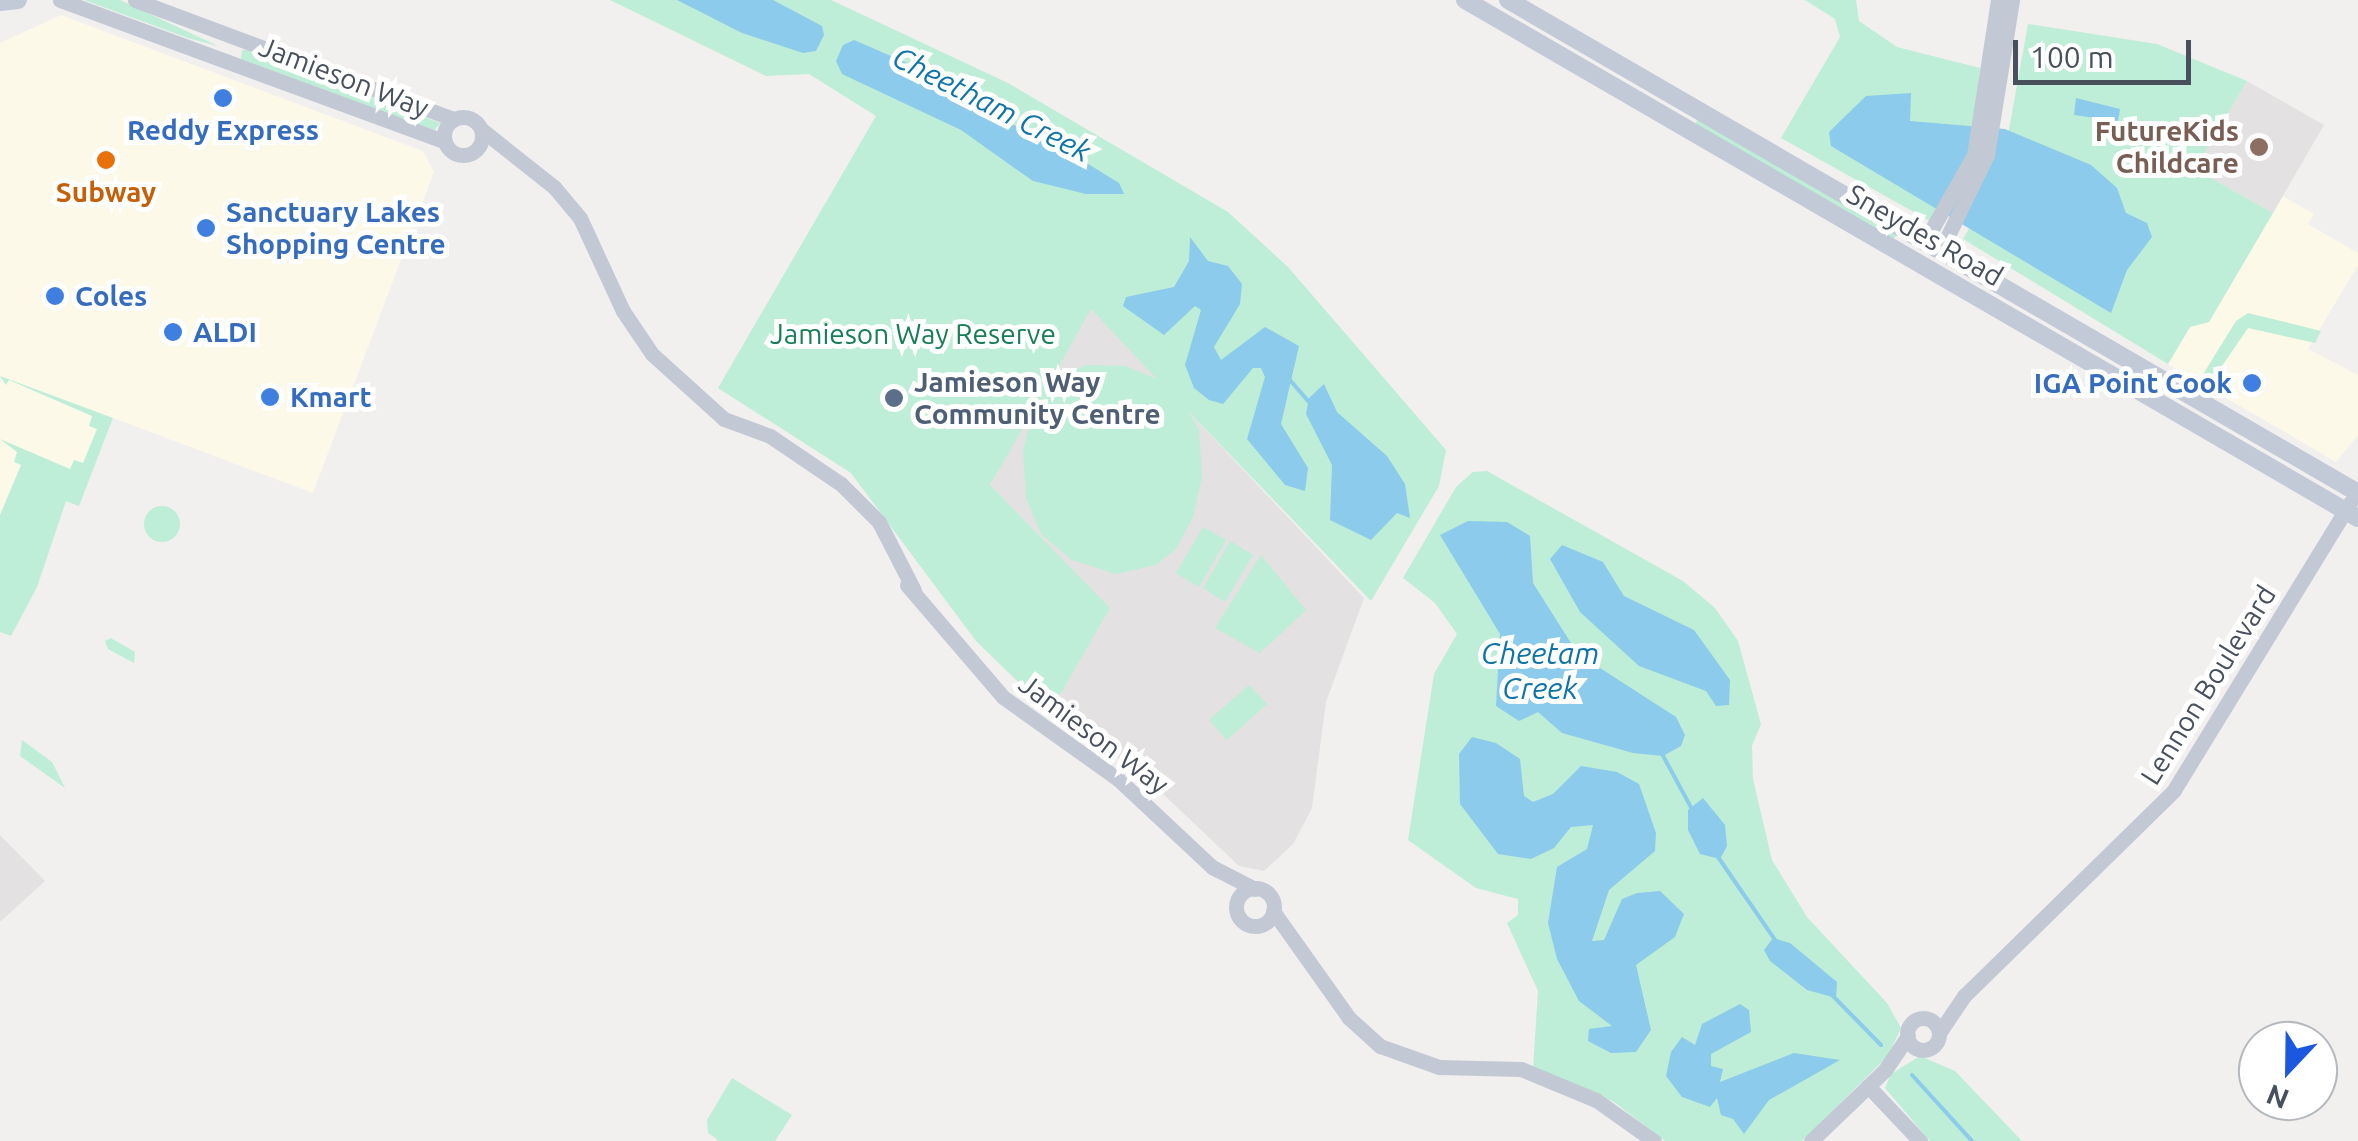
<!DOCTYPE html>
<html>
<head>
<meta charset="utf-8">
<style>
  body { margin:0 }
  #map { position:relative; width:2358px; height:1141px; overflow:hidden; background:#f2efef; font-family:Ubuntu,sans-serif }
  div>[style] { position:absolute }
  [style*='--x'] { left:calc(var(--x)*1px); top:calc(var(--y)*1px); width:calc(var(--w)*1px); rotate:calc(var(--a)*1deg) }
  .commercial>* { inset:0; background:#fcf9e9 }
  .education>* { inset:0; background:#e3e1e1 }
  .green>* { inset:0; background:#beeed7 }
  .round { border-radius:50% }
  .water>* { inset:0; background:#8ccbeb }
  .stream>* { height:4px; margin:-2px; padding:0 2px; transform-origin:2px; border-radius:2px; background:#8ccbeb }
  .tertiary>* { height:15px; margin:-7.5px; padding:0 7.5px; transform-origin:7.5px; border-radius:7.5px; background:#c3c9d4 }
  .tertiary>.ring { margin:-7.5px; padding:0; box-sizing:content-box; background:none; border:15px solid #c3c9d4; border-radius:50% }
  .secondary>* { height:18px; margin:-9px; padding:0 9px; transform-origin:9px; border-radius:9px; background:#c2cad8 }
  .dots>* { width:28px; height:28px; translate:-50% -50%; box-sizing:border-box; border:5px solid #fff; border-radius:50% }
  span { translate:-50% -50%; white-space:nowrap; text-align:center; line-height:1.15; -webkit-text-stroke:10px #fff; paint-order:stroke }
  .street-label { font-size:28px; color:#47505c }
  .shop-label { font-size:28px; color:#366cbe; font-weight:700 }
  .left { translate:0 -50%; text-align:left }
  .right { translate:-100% -50%; text-align:right }
  .education-label { font-size:28px; color:#785e54; font-weight:700 }
  .food-label { font-size:28px; color:#c56008; font-weight:700 }
  .park-label { font-size:28px; color:#197d58 }
  .service-label { font-size:28px; color:#4e5e75; font-weight:700 }
  .water-label { font-size:30px; color:#0f74a8; font-style:italic }
  .north { position:absolute; left:2238px; top:1021px; width:100px; height:100px; box-sizing:border-box; background:#fff; border:2px solid #b5b9be; border-radius:50%; rotate:202deg; font-size:28px; font-weight:700; line-height:40px; text-align:center; color:#47505c }
  .north::after { content:''; display:block; margin:auto; width:35px; height:45px; background:#1c58df; clip-path:polygon(50% 0,100% 100%,50% 72%,0 100%) }
  .scale { position:absolute; left:2013px; top:40px; width:178px; height:45px; box-sizing:border-box; border:5px solid #47505c; border-top:0; padding-left:12px; font-size:30px; line-height:35px; white-space:nowrap; color:#47505c; -webkit-text-stroke:8px #fff; paint-order:stroke }
</style>
</head>
<body>
<div id="map">
  <div class="commercial">
    <div style="clip-path:polygon(61px 15px,423px 151px,434px 172px,313px 493px,113px 418px,89px 479px,0 519px,0 43px)"></div>
    <div style="clip-path:polygon(2283px 196px,2314px 214px,2308px 224px,2358px 253px,2358px 265px,2308px 349px,2358px 375px,2358px 435px,2336px 462px,2168px 364px,2190px 327px,2209px 322px)"></div>
  </div>
  <div class="education">
    <div style="clip-path:polygon(2247px 81px,2324px 125px,2273px 213px,2195px 169px)"></div>
    <div style="clip-path:polygon(1091px 308px,1364px 598px,1326px 702px,1312px 808px,1293px 844px,1264px 871px,1239px 866px,1141px 773px,1050px 712px,1109px 608px,990px 485px)"></div>
    <div style="clip-path:polygon(0 835px,45px 881px,0 922px)"></div>
  </div>
  <div class="green">
    <div style="clip-path:polygon(84px 0,120px 0,218px 46px,188px 38px)"></div>
    <div style="clip-path:polygon(evenodd,610px 0,831px 0,1008px 83px,1228px 212px,1288px 267px,1446px 450px,1439px 486px,1371px 601px,1188px 411px,1199px 430px,1202px 477px,1193px 517px,1176px 549px,1156px 565px,1116px 574px,1072px 560px,1041px 534px,1026px 498px,1023px 450px,1033px 411px,990px 485px,1110px 608px,1050px 712px,1040px 703px,976px 641px,851px 473px,718px 388px,876px 116px,809px 74px,766px 76px,610px 0,1091px 309px,1157px 379px,1126px 366px,1086px 365px,1054px 380px,1042px 396px,1091px 309px)"></div>
    <div style="clip-path:polygon(1805px 0,1856px 0,1859px 21px,1897px 47px,1980px 68px,1975px 120px,1930px 221px,1781px 138px,1840px 37px,1835px 19px)"></div>
    <div style="clip-path:polygon(2028px 24px,2157px 44px,2247px 81px,2195px 169px,2273px 213px,2209px 322px,2190px 327px,2168px 364px,1963px 239px,1990px 192px,2008px 135px)"></div>
    <div style="clip-path:polygon(242px 50px,247px 50px,440px 123px,434px 131px,241px 59px)"></div>
    <div style="clip-path:polygon(1699px 117px,1898px 233px,1892px 241px,1694px 126px)"></div>
    <div style="clip-path:polygon(2248px 313px,2321px 331px,2315px 343px,2248px 328px,2211px 382px,2202px 376px,2236px 321px)"></div>
    <div style="clip-path:polygon(0 376px,113px 418px,79px 506px,66px 501px,37px 587px,11px 636px,0 632px,0 515px,21px 465px,14px 462px,17px 452px,0 439px,70px 469px,74px 460px,83px 463px,97px 429px,89px 426px,92px 416px,9px 380px,6px 385px)"></div>
    <div style="clip-path:polygon(1487px 471px,1683px 581px,1715px 608px,1738px 641px,1761px 724px,1752px 746px,1753px 779px,1772px 860px,1807px 917px,1887px 1003px,1901px 1028px,1888px 1056px,1802px 1141px,1665px 1141px,1614px 1102px,1533px 1069px,1538px 991px,1507px 923px,1518px 915px,1518px 899px,1476px 888px,1408px 840px,1434px 674px,1457px 634px,1435px 603px,1403px 578px,1456px 487px,1473px 472px)"></div>
    <div class="round" style="left:144px;top:506px;width:36px;height:36px"></div>
    <div style="clip-path:polygon(1203px 527px,1226px 540px,1199px 587px,1176px 573px)"></div>
    <div style="clip-path:polygon(1230px 541px,1253px 555px,1225px 602px,1203px 588px)"></div>
    <div style="clip-path:polygon(1261px 555px,1306px 610px,1260px 653px,1215px 628px)"></div>
    <div style="clip-path:polygon(111px 638px,135px 652px,134px 663px,108px 649px,105px 641px)"></div>
    <div style="clip-path:polygon(1249px 685px,1267px 704px,1227px 740px,1209px 720px)"></div>
    <div style="clip-path:polygon(22px 740px,52px 762px,65px 788px,20px 756px)"></div>
    <div style="clip-path:polygon(1920px 1056px,1955px 1071px,2022px 1141px,1930px 1141px,1885px 1088px,1891px 1074px)"></div>
    <div style="clip-path:polygon(732px 1078px,792px 1115px,775px 1141px,719px 1141px,708px 1133px,707px 1120px)"></div>
  </div>
  <div class="water">
    <div style="clip-path:polygon(677px 0,773px 0,822px 26px,824px 35px,816px 51px,803px 53px,742px 33px)"></div>
    <div style="clip-path:polygon(854px 40px,944px 79px,986px 116px,1038px 133px,1119px 183px,1124px 194px,1086px 194px,1033px 181px,961px 130px,842px 74px,836px 61px,843px 45px)"></div>
    <div style="clip-path:polygon(1911px 93px,1910px 121px,2005px 129px,2091px 165px,2117px 188px,2126px 213px,2147px 223px,2152px 237px,2127px 270px,2111px 313px,1831px 146px,1829px 132px,1866px 96px)"></div>
    <div style="clip-path:polygon(2076px 98px,2120px 109px,2118px 121px,2074px 115px)"></div>
    <div style="clip-path:polygon(1190px 237px,1208px 261px,1228px 266px,1242px 284px,1240px 304px,1214px 347px,1221px 360px,1265px 327px,1299px 346px,1281px 424px,1308px 468px,1305px 491px,1285px 485px,1247px 439px,1265px 377px,1261px 368px,1253px 368px,1223px 404px,1209px 400px,1194px 388px,1185px 365px,1201px 310px,1195px 306px,1164px 335px,1123px 306px,1126px 297px,1174px 287px,1189px 261px)"></div>
    <div style="clip-path:polygon(1324px 384px,1337px 412px,1387px 456px,1405px 484px,1410px 518px,1397px 513px,1371px 540px,1330px 520px,1332px 465px,1306px 414px,1309px 398px)"></div>
    <div style="clip-path:polygon(1468px 521px,1507px 522px,1530px 536px,1533px 583px,1569px 640px,1583px 657px,1676px 717px,1685px 735px,1681px 746px,1663px 756px,1633px 753px,1562px 733px,1538px 712px,1519px 721px,1496px 706px,1500px 634px,1440px 535px)"></div>
    <div style="clip-path:polygon(1562px 545px,1603px 562px,1624px 596px,1694px 630px,1730px 680px,1729px 705px,1716px 706px,1706px 691px,1639px 666px,1580px 612px,1550px 559px)"></div>
    <div style="clip-path:polygon(1472px 737px,1496px 743px,1520px 759px,1524px 796px,1533px 802px,1553px 794px,1581px 766px,1617px 772px,1639px 784px,1656px 833px,1655px 851px,1609px 890px,1592px 941px,1604px 940px,1622px 899px,1637px 893px,1660px 891px,1684px 914px,1675px 937px,1636px 965px,1651px 1030px,1636px 1052px,1611px 1053px,1588px 1041px,1589px 1029px,1612px 1026px,1579px 1001px,1557px 959px,1548px 923px,1557px 867px,1587px 849px,1593px 825px,1571px 827px,1554px 848px,1531px 859px,1498px 854px,1460px 804px,1459px 754px)"></div>
    <div style="clip-path:polygon(1703px 798px,1725px 825px,1727px 846px,1720px 859px,1700px 854px,1688px 830px,1688px 810px)"></div>
    <div style="clip-path:polygon(1773px 938px,1790px 943px,1837px 982px,1836px 998px,1807px 990px,1770px 961px,1764px 950px)"></div>
    <div style="clip-path:polygon(1740px 1004px,1749px 1010px,1751px 1032px,1711px 1054px,1711px 1066px,1723px 1069px,1720px 1082px,1794px 1053px,1840px 1060px,1769px 1100px,1744px 1134px,1733px 1119px,1721px 1115px,1717px 1098px,1710px 1107px,1682px 1097px,1666px 1076px,1671px 1052px,1682px 1037px,1695px 1045px,1702px 1024px)"></div>
  </div>
  <div class="stream">
    <div style="--x:1289;--y:379;--w:30;--a:49"></div>
    <div style="--x:1661;--y:752;--w:65;--a:61.5"></div>
    <div style="--x:1718;--y:857;--w:101;--a:55.5"></div>
    <div style="--x:1832;--y:995;--w:70;--a:45.6"></div>
    <div style="--x:1912;--y:1075;--w:89;--a:47.7"></div>
  </div>
  <div class="tertiary">
    <div style="--x:60;--y:0;--w:410;--a:20.2"></div>
    <div style="--x:135;--y:0;--w:340;--a:20.5"></div>
    <div class="ring" style="left:444px;top:117px;width:23px;height:23px"></div>
    <div style="--x:482;--y:130;--w:92;--a:38.4"></div>
    <div style="--x:554;--y:187;--w:40;--a:50"></div>
    <div style="--x:580;--y:218;--w:102;--a:65.2"></div>
    <div style="--x:623;--y:311;--w:52;--a:56"></div>
    <div style="--x:652;--y:354;--w:97;--a:42.1"></div>
    <div style="--x:724;--y:419;--w:49;--a:20.3"></div>
    <div style="--x:770;--y:436;--w:86;--a:34.1"></div>
    <div style="--x:841;--y:484;--w:54;--a:45"></div>
    <div style="--x:879;--y:522;--w:76;--a:62.8"></div>
    <div style="--x:1925;--y:241;--w:99;--a:-60.3"></div>
    <div style="--x:1974;--y:155;--w:157;--a:-81.2"></div>
    <div style="--x:1941;--y:250;--w:106;--a:-64.2"></div>
    <div style="--x:1987;--y:155;--w:157;--a:-80.8"></div>
    <div style="--x:907;--y:585;--w:148;--a:49.4"></div>
    <div style="--x:1003;--y:697;--w:141;--a:35.5"></div>
    <div style="--x:1118;--y:779;--w:129;--a:43.1"></div>
    <div style="--x:1212;--y:867;--w:48;--a:27.1"></div>
    <div class="ring" style="left:1236px;top:888px;width:23px;height:23px"></div>
    <div style="--x:1273;--y:911;--w:131;--a:54.6"></div>
    <div style="--x:1349;--y:1018;--w:42;--a:42.1"></div>
    <div style="--x:1380;--y:1046;--w:63;--a:19.6"></div>
    <div style="--x:1439;--y:1067;--w:82;--a:1.4"></div>
    <div style="--x:1521;--y:1069;--w:81;--a:22.5"></div>
    <div style="--x:1596;--y:1100;--w:71;--a:35.3"></div>
    <div class="ring" style="left:1907px;top:1018px;width:17px;height:17px"></div>
    <div style="--x:1939;--y:1033;--w:45;--a:-56"></div>
    <div style="--x:1964;--y:996;--w:294;--a:-44.4"></div>
    <div style="--x:2174;--y:790;--w:337;--a:-58.5"></div>
    <div style="--x:1868;--y:1086;--w:76;--a:46.6"></div>
    <div style="--x:1811;--y:1141;--w:103;--a:-43.8"></div>
    <div style="--x:1885;--y:1070;--w:41;--a:-55.9"></div>
  </div>
  <div class="secondary">
    <div style="--x:1465;--y:0;--w:1032;--a:30.12"></div>
    <div style="--x:1508;--y:0;--w:983;--a:30.11"></div>
    <div style="--x:0;--y:2;--w:18;--a:-6"></div>
  </div>
  <div class="dots">
    <div style="left:223px;top:98px;background:#3f7fe0"></div>
    <div style="left:2259px;top:147px;background:#8d6e63"></div>
    <div style="left:106px;top:160px;background:#e8710a"></div>
    <div style="left:206px;top:228px;background:#3f7fe0"></div>
    <div style="left:55px;top:296px;background:#3f7fe0"></div>
    <div style="left:173px;top:332px;background:#3f7fe0"></div>
    <div style="left:2252px;top:383px;background:#3f7fe0"></div>
    <div style="left:270px;top:397px;background:#3f7fe0"></div>
    <div style="left:894px;top:398px;background:#5c6f8a"></div>
  </div>
  <div class="street-label">
    <span style="left:344px;top:77px;rotate:21deg">Jamieson Way</span>
    <span style="left:1925px;top:235px;rotate:30deg">Sneydes Road</span>
    <span style="left:2208px;top:685px;rotate:-58deg">Lennon Boulevard</span>
    <span style="left:1094px;top:734px;rotate:37deg">Jamieson Way</span>
  </div>
  <div class="shop-label">
    <span style="left:223px;top:130px">Reddy Express</span>
    <span class="left" style="left:226px;top:228px">Sanctuary Lakes<br>Shopping Centre</span>
    <span class="left" style="left:75px;top:296px">Coles</span>
    <span class="left" style="left:193px;top:332px">ALDI</span>
    <span class="right" style="left:2232px;top:383px">IGA Point Cook</span>
    <span class="left" style="left:290px;top:397px">Kmart</span>
  </div>
  <div class="education-label">
    <span class="right" style="left:2239px;top:147px">FutureKids<br>Childcare</span>
  </div>
  <div class="food-label">
    <span style="left:106px;top:192px">Subway</span>
  </div>
  <div class="park-label">
    <span style="left:913px;top:334px">Jamieson Way Reserve</span>
  </div>
  <div class="service-label">
    <span class="left" style="left:914px;top:398px">Jamieson Way<br>Community Centre</span>
  </div>
  <div class="water-label">
    <span style="left:992px;top:104px;rotate:27deg">Cheetham Creek</span>
    <span style="left:1540px;top:670px">Cheetam<br>Creek</span>
  </div>
  <div class="north">N</div>
  <div class="scale">100 m</div>
</div>
</body>
</html>
